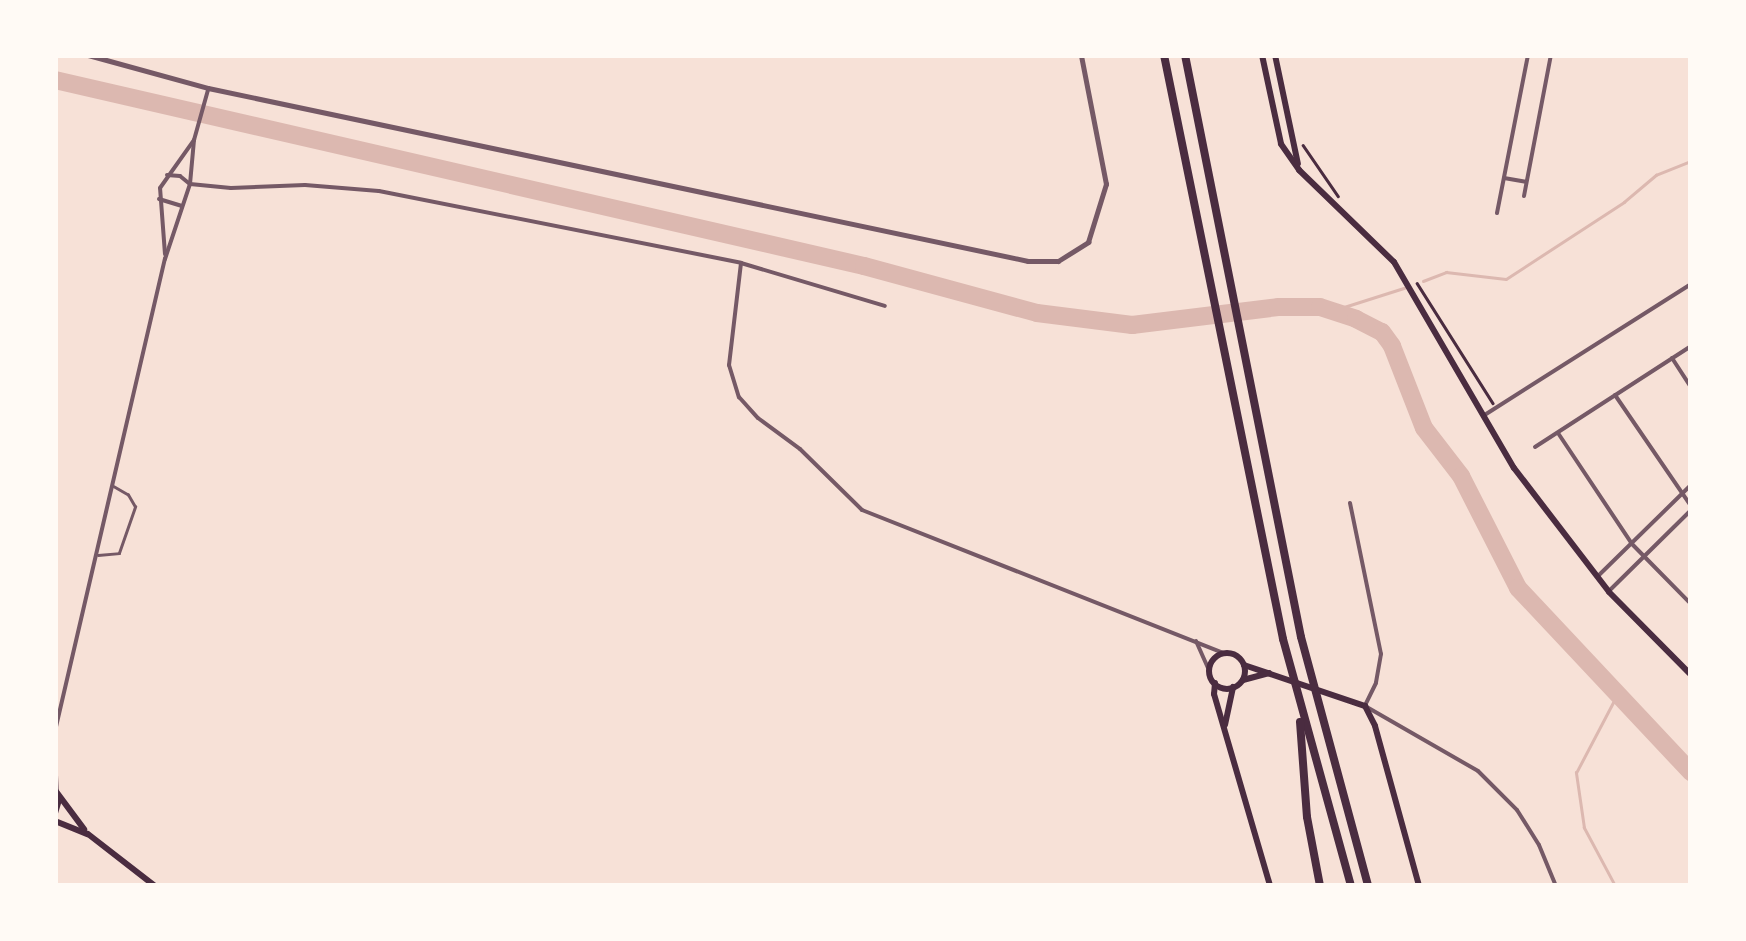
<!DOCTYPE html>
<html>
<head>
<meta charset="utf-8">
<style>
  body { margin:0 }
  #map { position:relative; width:1746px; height:941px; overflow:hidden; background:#f7e1d7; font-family:"PT Serif",serif }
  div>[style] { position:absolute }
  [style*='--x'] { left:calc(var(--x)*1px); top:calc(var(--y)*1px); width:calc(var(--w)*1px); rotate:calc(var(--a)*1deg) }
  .stream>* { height:2.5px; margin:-1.25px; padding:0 1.25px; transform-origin:1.25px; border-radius:1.25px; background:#dcb8b0 }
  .river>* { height:18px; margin:-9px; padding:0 9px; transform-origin:9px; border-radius:9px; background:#dcb8b0 }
  .path>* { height:2.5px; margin:-1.25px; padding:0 1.25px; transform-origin:1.25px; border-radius:1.25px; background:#4a2c40 }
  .service>* { height:2.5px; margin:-1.25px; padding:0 1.25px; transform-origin:1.25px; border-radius:1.25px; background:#755966 }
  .minor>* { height:4px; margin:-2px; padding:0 2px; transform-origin:2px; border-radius:2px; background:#755966 }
  .tertiary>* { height:5px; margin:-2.5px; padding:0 2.5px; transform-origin:2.5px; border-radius:2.5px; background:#755966 }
  .primary>* { height:6px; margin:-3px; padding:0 3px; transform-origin:3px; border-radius:3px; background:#4a2c40 }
  .primary>.ring { margin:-3px; padding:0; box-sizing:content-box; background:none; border:6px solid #4a2c40; border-radius:50% }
  .motorway>* { height:8px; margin:-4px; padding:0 4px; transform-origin:4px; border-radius:4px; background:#4a2c40 }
  span { translate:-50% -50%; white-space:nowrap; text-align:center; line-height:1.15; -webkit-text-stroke:8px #fffaf5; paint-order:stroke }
  .frame { position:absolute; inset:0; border:58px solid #fffaf5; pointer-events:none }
</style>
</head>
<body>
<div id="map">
  <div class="stream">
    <div style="--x:1423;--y:281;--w:25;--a:-21"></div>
    <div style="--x:1446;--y:272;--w:60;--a:6.7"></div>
    <div style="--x:1506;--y:279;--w:141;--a:-33.1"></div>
    <div style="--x:1624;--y:202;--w:42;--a:-40.2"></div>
    <div style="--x:1656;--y:175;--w:38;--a:-22"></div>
    <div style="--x:1320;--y:307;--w:24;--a:0"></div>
    <div style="--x:1344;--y:307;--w:63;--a:-17.6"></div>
    <div style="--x:1615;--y:886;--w:66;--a:-118.1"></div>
    <div style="--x:1584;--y:828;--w:56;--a:-98.3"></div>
    <div style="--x:1576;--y:773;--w:88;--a:-62.3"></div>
  </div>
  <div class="river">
    <div style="--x:55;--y:80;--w:830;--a:12.95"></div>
    <div style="--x:864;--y:266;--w:179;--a:15.2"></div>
    <div style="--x:1037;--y:313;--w:96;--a:7.2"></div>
    <div style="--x:1132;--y:325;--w:147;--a:-7"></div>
    <div style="--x:1278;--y:307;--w:42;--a:0"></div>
    <div style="--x:1320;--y:307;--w:38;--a:18"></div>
    <div style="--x:1356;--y:319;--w:29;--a:27"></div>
    <div style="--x:1382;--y:332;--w:17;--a:54"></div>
    <div style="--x:1392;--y:346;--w:88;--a:68.7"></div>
    <div style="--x:1424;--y:428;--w:61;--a:52.4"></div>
    <div style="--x:1461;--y:476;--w:126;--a:63"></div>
    <div style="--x:1518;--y:588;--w:253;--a:46.8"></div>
  </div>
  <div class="path">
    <div style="--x:1303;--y:145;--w:62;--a:55.5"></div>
    <div style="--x:1417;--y:283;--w:142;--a:57.7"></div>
  </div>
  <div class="service">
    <div style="--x:98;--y:555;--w:21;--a:-5"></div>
    <div style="--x:119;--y:553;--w:49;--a:-70.8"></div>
    <div style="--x:135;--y:507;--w:14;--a:-120"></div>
    <div style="--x:128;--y:495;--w:16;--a:-150"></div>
  </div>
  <div class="minor">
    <div style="--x:167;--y:175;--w:13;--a:4"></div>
    <div style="--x:180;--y:176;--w:13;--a:39"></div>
    <div style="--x:190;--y:184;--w:41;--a:5.6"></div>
    <div style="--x:231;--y:188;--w:74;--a:-2.3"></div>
    <div style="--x:305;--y:185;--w:74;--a:4.6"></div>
    <div style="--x:379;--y:191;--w:369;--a:11.2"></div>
    <div style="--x:741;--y:263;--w:150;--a:16.6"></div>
    <div style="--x:1504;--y:178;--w:22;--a:10"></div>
    <div style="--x:1524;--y:196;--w:144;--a:-79.2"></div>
    <div style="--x:159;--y:199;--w:24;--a:17"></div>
    <div style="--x:1497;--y:213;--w:161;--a:-78.9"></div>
    <div style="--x:165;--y:254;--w:66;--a:-94.3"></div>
    <div style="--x:160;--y:188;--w:59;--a:-54.7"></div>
    <div style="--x:741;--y:263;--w:103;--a:96.7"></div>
    <div style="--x:729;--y:365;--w:34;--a:73"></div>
    <div style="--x:739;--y:397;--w:28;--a:48"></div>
    <div style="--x:758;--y:418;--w:52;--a:36.4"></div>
    <div style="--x:800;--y:449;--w:87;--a:44.5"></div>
    <div style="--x:862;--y:510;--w:389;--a:21.6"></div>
    <div style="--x:1672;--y:358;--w:35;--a:57"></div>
    <div style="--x:1615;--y:395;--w:135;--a:55.6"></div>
    <div style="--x:1483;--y:416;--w:246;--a:-32.4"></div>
    <div style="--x:1558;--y:433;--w:133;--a:56.3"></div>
    <div style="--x:1632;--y:544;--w:84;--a:45.5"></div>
    <div style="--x:1535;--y:447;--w:186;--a:-32.9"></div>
    <div style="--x:1350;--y:503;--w:154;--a:78.4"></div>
    <div style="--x:1381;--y:654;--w:29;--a:100"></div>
    <div style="--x:1376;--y:683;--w:25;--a:116"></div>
    <div style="--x:1365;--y:706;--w:130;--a:29.9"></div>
    <div style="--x:1478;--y:771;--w:55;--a:45"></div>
    <div style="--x:1517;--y:810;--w:41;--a:57.8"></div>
    <div style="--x:1539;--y:845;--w:44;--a:67.5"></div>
    <div style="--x:1598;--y:576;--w:130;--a:-44.4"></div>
    <div style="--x:1609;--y:591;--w:115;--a:-44.6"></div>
    <div style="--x:1196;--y:641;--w:32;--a:66"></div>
    <div style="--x:55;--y:731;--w:485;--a:-76.9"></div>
    <div style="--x:165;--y:259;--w:79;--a:-71.6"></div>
    <div style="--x:190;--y:184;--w:44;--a:-84.8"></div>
    <div style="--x:194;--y:140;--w:52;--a:-74.4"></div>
    <div style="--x:55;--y:756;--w:37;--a:87"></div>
  </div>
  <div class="tertiary">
    <div style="--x:88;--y:55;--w:124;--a:15.4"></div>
    <div style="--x:208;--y:88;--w:838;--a:11.91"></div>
    <div style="--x:1028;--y:261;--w:30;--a:0"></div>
    <div style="--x:1058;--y:261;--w:36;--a:-32"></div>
    <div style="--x:1088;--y:242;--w:61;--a:-72.8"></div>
    <div style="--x:1106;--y:184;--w:131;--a:-101"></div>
  </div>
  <div class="primary">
    <div style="--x:1262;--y:55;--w:91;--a:77.9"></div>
    <div style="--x:1281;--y:144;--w:32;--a:55"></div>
    <div style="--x:1299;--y:170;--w:132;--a:44.1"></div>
    <div style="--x:1394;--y:262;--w:238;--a:59.8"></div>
    <div style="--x:1514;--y:468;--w:156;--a:52.5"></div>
    <div style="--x:1609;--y:592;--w:117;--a:45.3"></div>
    <div style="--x:1275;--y:55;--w:111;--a:78.1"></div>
    <div class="ring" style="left:1209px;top:653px;width:30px;height:30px"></div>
    <div style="--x:1244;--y:665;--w:128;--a:18.7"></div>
    <div style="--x:1365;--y:706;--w:22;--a:63"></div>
    <div style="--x:1375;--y:726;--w:166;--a:74.6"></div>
    <div style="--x:1243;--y:680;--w:27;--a:-15"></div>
    <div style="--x:1215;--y:683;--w:11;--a:95"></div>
    <div style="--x:1214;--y:694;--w:200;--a:73.7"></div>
    <div style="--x:1225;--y:725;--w:39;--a:-78"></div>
    <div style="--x:55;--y:790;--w:49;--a:53.4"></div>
    <div style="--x:55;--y:813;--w:14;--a:-73"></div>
    <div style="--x:55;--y:821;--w:35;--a:22"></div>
    <div style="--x:88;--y:834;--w:85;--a:37.8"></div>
  </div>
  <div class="motorway">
    <div style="--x:1164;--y:55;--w:596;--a:78.48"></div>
    <div style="--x:1283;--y:639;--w:256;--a:74.6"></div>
    <div style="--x:1185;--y:55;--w:593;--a:78.73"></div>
    <div style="--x:1301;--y:637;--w:258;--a:74.9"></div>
    <div style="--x:1300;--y:722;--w:95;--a:85.8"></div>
    <div style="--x:1307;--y:817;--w:70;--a:79.3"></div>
  </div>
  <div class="frame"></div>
</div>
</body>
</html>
